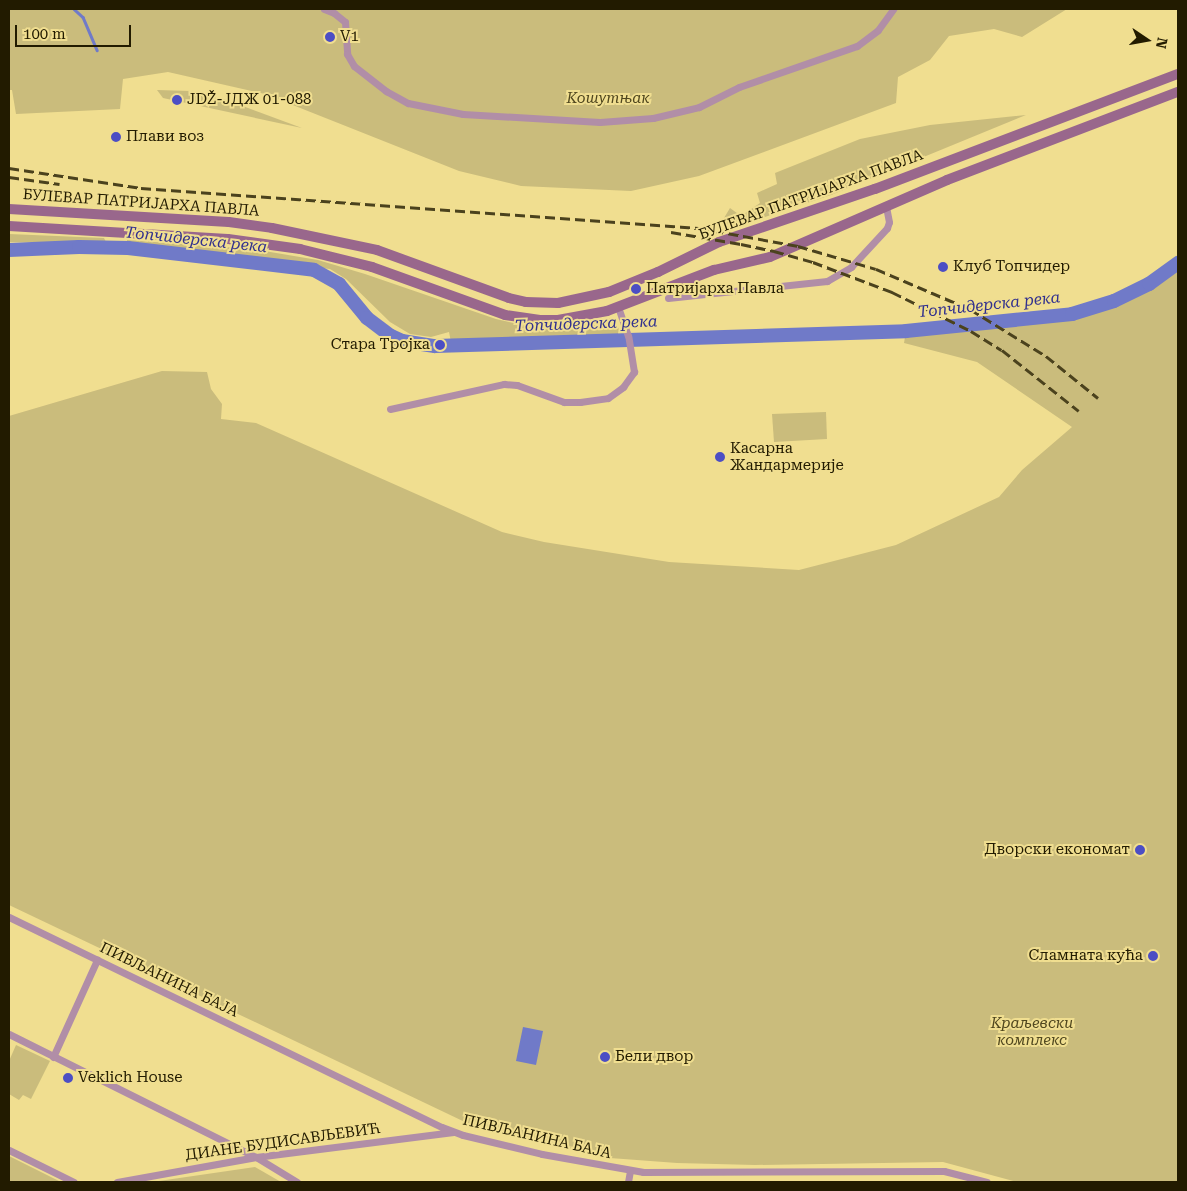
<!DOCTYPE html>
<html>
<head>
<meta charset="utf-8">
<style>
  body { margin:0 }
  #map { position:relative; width:1187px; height:1191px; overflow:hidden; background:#f0de90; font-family:"Roboto Serif",serif }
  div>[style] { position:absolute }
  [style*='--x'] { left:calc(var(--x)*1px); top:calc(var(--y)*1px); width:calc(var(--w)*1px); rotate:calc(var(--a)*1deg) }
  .green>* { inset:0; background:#cabc7c }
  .water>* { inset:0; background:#707ac8 }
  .stream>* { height:2.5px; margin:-1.25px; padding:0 1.25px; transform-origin:1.25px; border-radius:1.25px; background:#707ac8 }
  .river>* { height:14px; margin:-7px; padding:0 7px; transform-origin:7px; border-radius:7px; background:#707ac8 }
  .minor>* { height:7px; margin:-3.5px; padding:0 3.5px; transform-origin:3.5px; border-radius:3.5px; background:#b18ea7 }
  .secondary>* { height:10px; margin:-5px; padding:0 5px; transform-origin:5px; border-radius:5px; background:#99678c }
  .rail>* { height:2.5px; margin-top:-1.25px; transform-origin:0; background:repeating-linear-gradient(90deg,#4b421d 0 10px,transparent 0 15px) }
  .dots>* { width:14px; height:14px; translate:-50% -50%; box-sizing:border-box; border:2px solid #f0de90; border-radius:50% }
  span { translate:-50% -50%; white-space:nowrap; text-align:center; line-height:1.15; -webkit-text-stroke:4px #f0de90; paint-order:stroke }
  .poi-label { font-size:15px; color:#221b00 }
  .left { translate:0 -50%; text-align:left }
  .right { translate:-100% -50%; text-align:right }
  .park-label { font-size:15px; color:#50471f; font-style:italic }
  .street-label { font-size:15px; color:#221b00 }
  .water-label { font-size:16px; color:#32318e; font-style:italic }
  .frame { position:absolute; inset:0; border:10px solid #221b00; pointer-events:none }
  .north { position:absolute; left:1122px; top:15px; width:50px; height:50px; -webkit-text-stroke:4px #f0de90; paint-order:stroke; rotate:102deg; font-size:14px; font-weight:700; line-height:20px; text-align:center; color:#221b00 }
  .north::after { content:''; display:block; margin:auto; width:18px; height:22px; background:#221b00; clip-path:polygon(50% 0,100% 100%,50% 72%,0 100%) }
  .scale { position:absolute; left:15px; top:25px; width:116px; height:22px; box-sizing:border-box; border:2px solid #221b00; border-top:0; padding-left:6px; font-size:15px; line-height:18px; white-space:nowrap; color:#221b00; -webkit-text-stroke:4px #f0de90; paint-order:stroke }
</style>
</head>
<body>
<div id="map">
  <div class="green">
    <div style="clip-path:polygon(9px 9px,1067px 9px,1022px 37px,994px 29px,949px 36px,930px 60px,898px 77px,896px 103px,699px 176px,631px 191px,521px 186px,459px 171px,265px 94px,168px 72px,123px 79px,120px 109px,16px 114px,12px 90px,9px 90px)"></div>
    <div style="clip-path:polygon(157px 90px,191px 91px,224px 99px,302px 128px,163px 98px)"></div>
    <div style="clip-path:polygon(1026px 115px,831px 195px,735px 227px,721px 223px,730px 208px,741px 216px,760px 203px,757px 193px,777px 184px,775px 173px,860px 139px,930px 125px)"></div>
    <div style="clip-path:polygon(9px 234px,104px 238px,106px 242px,9px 242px)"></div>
    <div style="clip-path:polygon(127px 240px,252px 249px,318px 260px,365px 274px,496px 319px,530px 327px,558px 327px,611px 318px,625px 337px,451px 342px,449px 332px,431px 337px,410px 334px,390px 322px,346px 279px,330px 269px,127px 245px)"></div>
    <div style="clip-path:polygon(1178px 263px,1178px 1182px,1017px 1182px,943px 1162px,755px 1165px,677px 1163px,610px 1158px,589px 1153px,467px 1123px,9px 905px,9px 416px,162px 371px,207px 372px,211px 389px,222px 404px,221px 419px,256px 423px,502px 532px,544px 542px,669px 562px,799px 570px,896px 545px,999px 497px,1022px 470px,1072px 427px,977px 362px,904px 343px,906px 331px,1072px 314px,1114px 301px,1149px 284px)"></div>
    <div style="clip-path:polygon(826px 412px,827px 439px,774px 442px,772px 414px)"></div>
    <div style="clip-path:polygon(16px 1045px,50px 1061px,31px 1099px,23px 1095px,19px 1100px,9px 1094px,9px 1061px)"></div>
    <div style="clip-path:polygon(9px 1156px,61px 1182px,9px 1182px)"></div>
    <div style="clip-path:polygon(255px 1167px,281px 1182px,152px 1182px)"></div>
  </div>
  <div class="water">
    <div style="clip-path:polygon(523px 1027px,543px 1031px,536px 1065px,516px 1061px)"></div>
  </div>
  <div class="stream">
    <div style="--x:74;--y:9;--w:12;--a:42"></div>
    <div style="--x:83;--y:17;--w:36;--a:67"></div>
  </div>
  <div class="river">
    <div style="--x:9;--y:250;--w:70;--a:-2.5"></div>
    <div style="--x:79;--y:247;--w:49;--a:1.2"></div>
    <div style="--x:128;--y:248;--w:187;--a:6.7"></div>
    <div style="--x:314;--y:270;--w:29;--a:29"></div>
    <div style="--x:339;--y:284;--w:44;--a:50.5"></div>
    <div style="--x:367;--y:318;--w:30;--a:37"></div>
    <div style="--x:391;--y:336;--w:12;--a:24"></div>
    <div style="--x:402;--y:341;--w:33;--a:9"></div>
    <div style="--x:435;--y:346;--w:471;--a:-1.8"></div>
    <div style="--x:906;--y:331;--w:167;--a:-5.8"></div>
    <div style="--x:1072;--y:314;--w:44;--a:-17.2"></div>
    <div style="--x:1114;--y:301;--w:39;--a:-26"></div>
    <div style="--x:1149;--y:284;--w:36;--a:-36"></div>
  </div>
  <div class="minor">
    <div style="--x:324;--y:9;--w:11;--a:22"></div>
    <div style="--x:334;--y:13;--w:14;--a:39"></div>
    <div style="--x:345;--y:22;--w:32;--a:86"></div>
    <div style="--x:347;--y:54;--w:14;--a:60"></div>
    <div style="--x:354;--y:66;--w:41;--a:38"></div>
    <div style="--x:386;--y:91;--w:25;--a:29"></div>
    <div style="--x:408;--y:103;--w:56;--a:11.3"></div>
    <div style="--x:463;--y:114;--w:137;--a:3.3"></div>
    <div style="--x:600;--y:122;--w:53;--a:-4.3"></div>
    <div style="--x:653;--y:118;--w:47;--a:-13.4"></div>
    <div style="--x:699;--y:107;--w:45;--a:-26.6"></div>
    <div style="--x:739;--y:87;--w:125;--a:-19.2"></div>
    <div style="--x:857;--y:46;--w:26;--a:-37"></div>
    <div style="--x:878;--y:30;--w:26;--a:-54"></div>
    <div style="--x:668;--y:298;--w:160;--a:-6.1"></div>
    <div style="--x:827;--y:281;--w:28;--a:-30"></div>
    <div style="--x:851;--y:267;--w:53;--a:-47.3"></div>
    <div style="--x:887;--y:228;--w:6;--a:-72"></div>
    <div style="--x:889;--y:222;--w:15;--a:-101"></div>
    <div style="--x:390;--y:409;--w:117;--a:-12.4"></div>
    <div style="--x:504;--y:384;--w:13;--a:4"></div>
    <div style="--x:517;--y:385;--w:50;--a:19.9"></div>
    <div style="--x:564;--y:402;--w:16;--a:0"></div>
    <div style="--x:580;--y:402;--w:28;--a:-8"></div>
    <div style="--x:608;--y:398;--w:19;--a:-36"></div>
    <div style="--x:623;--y:387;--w:19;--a:-54"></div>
    <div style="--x:634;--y:372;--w:36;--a:-99"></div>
    <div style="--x:628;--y:336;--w:31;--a:-109"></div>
    <div style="--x:9;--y:917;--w:481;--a:25.9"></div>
    <div style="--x:442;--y:1127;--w:22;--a:21"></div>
    <div style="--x:463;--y:1135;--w:81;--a:13.5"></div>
    <div style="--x:542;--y:1154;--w:103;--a:10.1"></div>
    <div style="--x:643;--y:1172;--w:301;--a:-0.2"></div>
    <div style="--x:944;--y:1171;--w:44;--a:14.3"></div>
    <div style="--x:9;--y:1034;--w:276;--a:26.5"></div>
    <div style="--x:256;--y:1157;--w:48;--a:31.4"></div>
    <div style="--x:53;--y:1057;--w:107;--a:-65.6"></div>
    <div style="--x:9;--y:1150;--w:72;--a:26.2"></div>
    <div style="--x:117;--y:1182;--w:141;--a:-10.2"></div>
    <div style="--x:256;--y:1157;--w:199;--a:-7.2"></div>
    <div style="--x:628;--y:1182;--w:11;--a:-80"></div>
  </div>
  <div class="secondary">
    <div style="--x:9;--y:209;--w:220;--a:3.4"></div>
    <div style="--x:229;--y:222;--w:43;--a:7.9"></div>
    <div style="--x:272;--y:228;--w:107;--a:11.8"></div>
    <div style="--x:377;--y:250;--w:140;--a:20"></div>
    <div style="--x:509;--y:298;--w:17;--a:13"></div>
    <div style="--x:526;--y:302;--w:32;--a:2"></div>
    <div style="--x:558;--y:303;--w:52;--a:-12.2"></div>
    <div style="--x:609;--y:292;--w:53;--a:-22.2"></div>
    <div style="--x:658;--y:272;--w:68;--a:-26.2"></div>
    <div style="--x:719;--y:242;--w:165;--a:-18.8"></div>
    <div style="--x:875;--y:189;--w:324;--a:-20.8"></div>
    <div style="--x:9;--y:226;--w:219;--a:3.4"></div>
    <div style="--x:228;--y:239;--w:73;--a:7.9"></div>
    <div style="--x:300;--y:249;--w:74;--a:14"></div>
    <div style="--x:372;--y:267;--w:141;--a:19.8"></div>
    <div style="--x:505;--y:315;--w:37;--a:8"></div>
    <div style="--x:542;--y:320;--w:16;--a:0"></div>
    <div style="--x:558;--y:320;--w:50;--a:-10.4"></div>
    <div style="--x:607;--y:311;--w:115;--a:-21"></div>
    <div style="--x:714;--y:270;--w:57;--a:-13.1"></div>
    <div style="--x:770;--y:257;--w:193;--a:-23.5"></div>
    <div style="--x:947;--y:180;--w:247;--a:-20.9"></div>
  </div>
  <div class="rail">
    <div style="--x:9;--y:168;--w:134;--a:8.6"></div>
    <div style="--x:141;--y:188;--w:559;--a:4.1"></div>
    <div style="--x:699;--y:228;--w:101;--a:10.3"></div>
    <div style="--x:798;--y:246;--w:81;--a:16.4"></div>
    <div style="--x:876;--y:269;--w:102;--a:23.1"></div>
    <div style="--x:970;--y:309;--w:89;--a:31.7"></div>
    <div style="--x:1046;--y:356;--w:67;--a:38.9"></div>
    <div style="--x:9;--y:177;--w:51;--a:7.8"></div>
    <div style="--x:671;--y:232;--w:71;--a:9.7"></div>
    <div style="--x:741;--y:244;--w:34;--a:12"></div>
    <div style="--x:774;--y:251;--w:41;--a:15.8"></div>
    <div style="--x:813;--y:262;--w:85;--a:20.8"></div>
    <div style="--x:892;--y:292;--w:88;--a:26.3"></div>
    <div style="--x:971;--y:331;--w:36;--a:32"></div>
    <div style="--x:1002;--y:350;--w:98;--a:38.4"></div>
  </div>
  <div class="dots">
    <div style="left:330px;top:37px;background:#4c4ec4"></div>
    <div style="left:177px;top:100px;background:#4c4ec4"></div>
    <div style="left:116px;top:137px;background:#4c4ec4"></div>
    <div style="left:943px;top:267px;background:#4c4ec4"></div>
    <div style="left:636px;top:289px;background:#4c4ec4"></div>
    <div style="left:440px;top:345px;background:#4c4ec4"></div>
    <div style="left:720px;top:457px;background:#4c4ec4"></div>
    <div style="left:1140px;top:850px;background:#4c4ec4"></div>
    <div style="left:1153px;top:956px;background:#4c4ec4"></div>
    <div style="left:605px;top:1057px;background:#4c4ec4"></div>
    <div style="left:68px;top:1078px;background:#4c4ec4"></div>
  </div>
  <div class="poi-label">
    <span class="left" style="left:340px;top:37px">V1</span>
    <span class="left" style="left:187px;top:100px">JDŽ-JДЖ 01-088</span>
    <span class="left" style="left:126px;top:137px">Плави воз</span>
    <span class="left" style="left:953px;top:267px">Клуб Топчидер</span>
    <span class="left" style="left:646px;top:289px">Патријарха Павла</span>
    <span class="right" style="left:430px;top:345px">Стара Тројка</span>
    <span class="left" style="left:730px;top:457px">Касарна<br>Жандармерије</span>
    <span class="right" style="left:1130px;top:850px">Дворски економат</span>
    <span class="right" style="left:1143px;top:956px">Сламната кућа</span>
    <span class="left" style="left:615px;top:1057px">Бели двор</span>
    <span class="left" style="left:78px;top:1078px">Veklich House</span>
  </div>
  <div class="park-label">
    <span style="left:608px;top:99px">Кошутњак</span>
    <span style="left:1032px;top:1032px">Краљевски<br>комплекс</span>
  </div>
  <div class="street-label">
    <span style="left:811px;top:195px;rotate:-20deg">БУЛЕВАР ПАТРИЈАРХА ПАВЛА</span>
    <span style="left:141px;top:203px;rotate:4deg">БУЛЕВАР ПАТРИЈАРХА ПАВЛА</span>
    <span style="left:169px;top:980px;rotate:26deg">ПИВЉАНИНА БАЈА</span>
    <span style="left:537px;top:1137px;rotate:13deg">ПИВЉАНИНА БАЈА</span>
    <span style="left:283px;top:1142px;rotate:-8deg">ДИАНЕ БУДИСАВЉЕВИЋ</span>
  </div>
  <div class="water-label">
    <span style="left:196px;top:240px;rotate:6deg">Топчидерска река</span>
    <span style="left:989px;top:305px;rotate:-6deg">Топчидерска река</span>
    <span style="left:586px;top:324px;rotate:-2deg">Топчидерска река</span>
  </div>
  <div class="frame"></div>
  <div class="north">N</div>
  <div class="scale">100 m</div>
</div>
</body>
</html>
